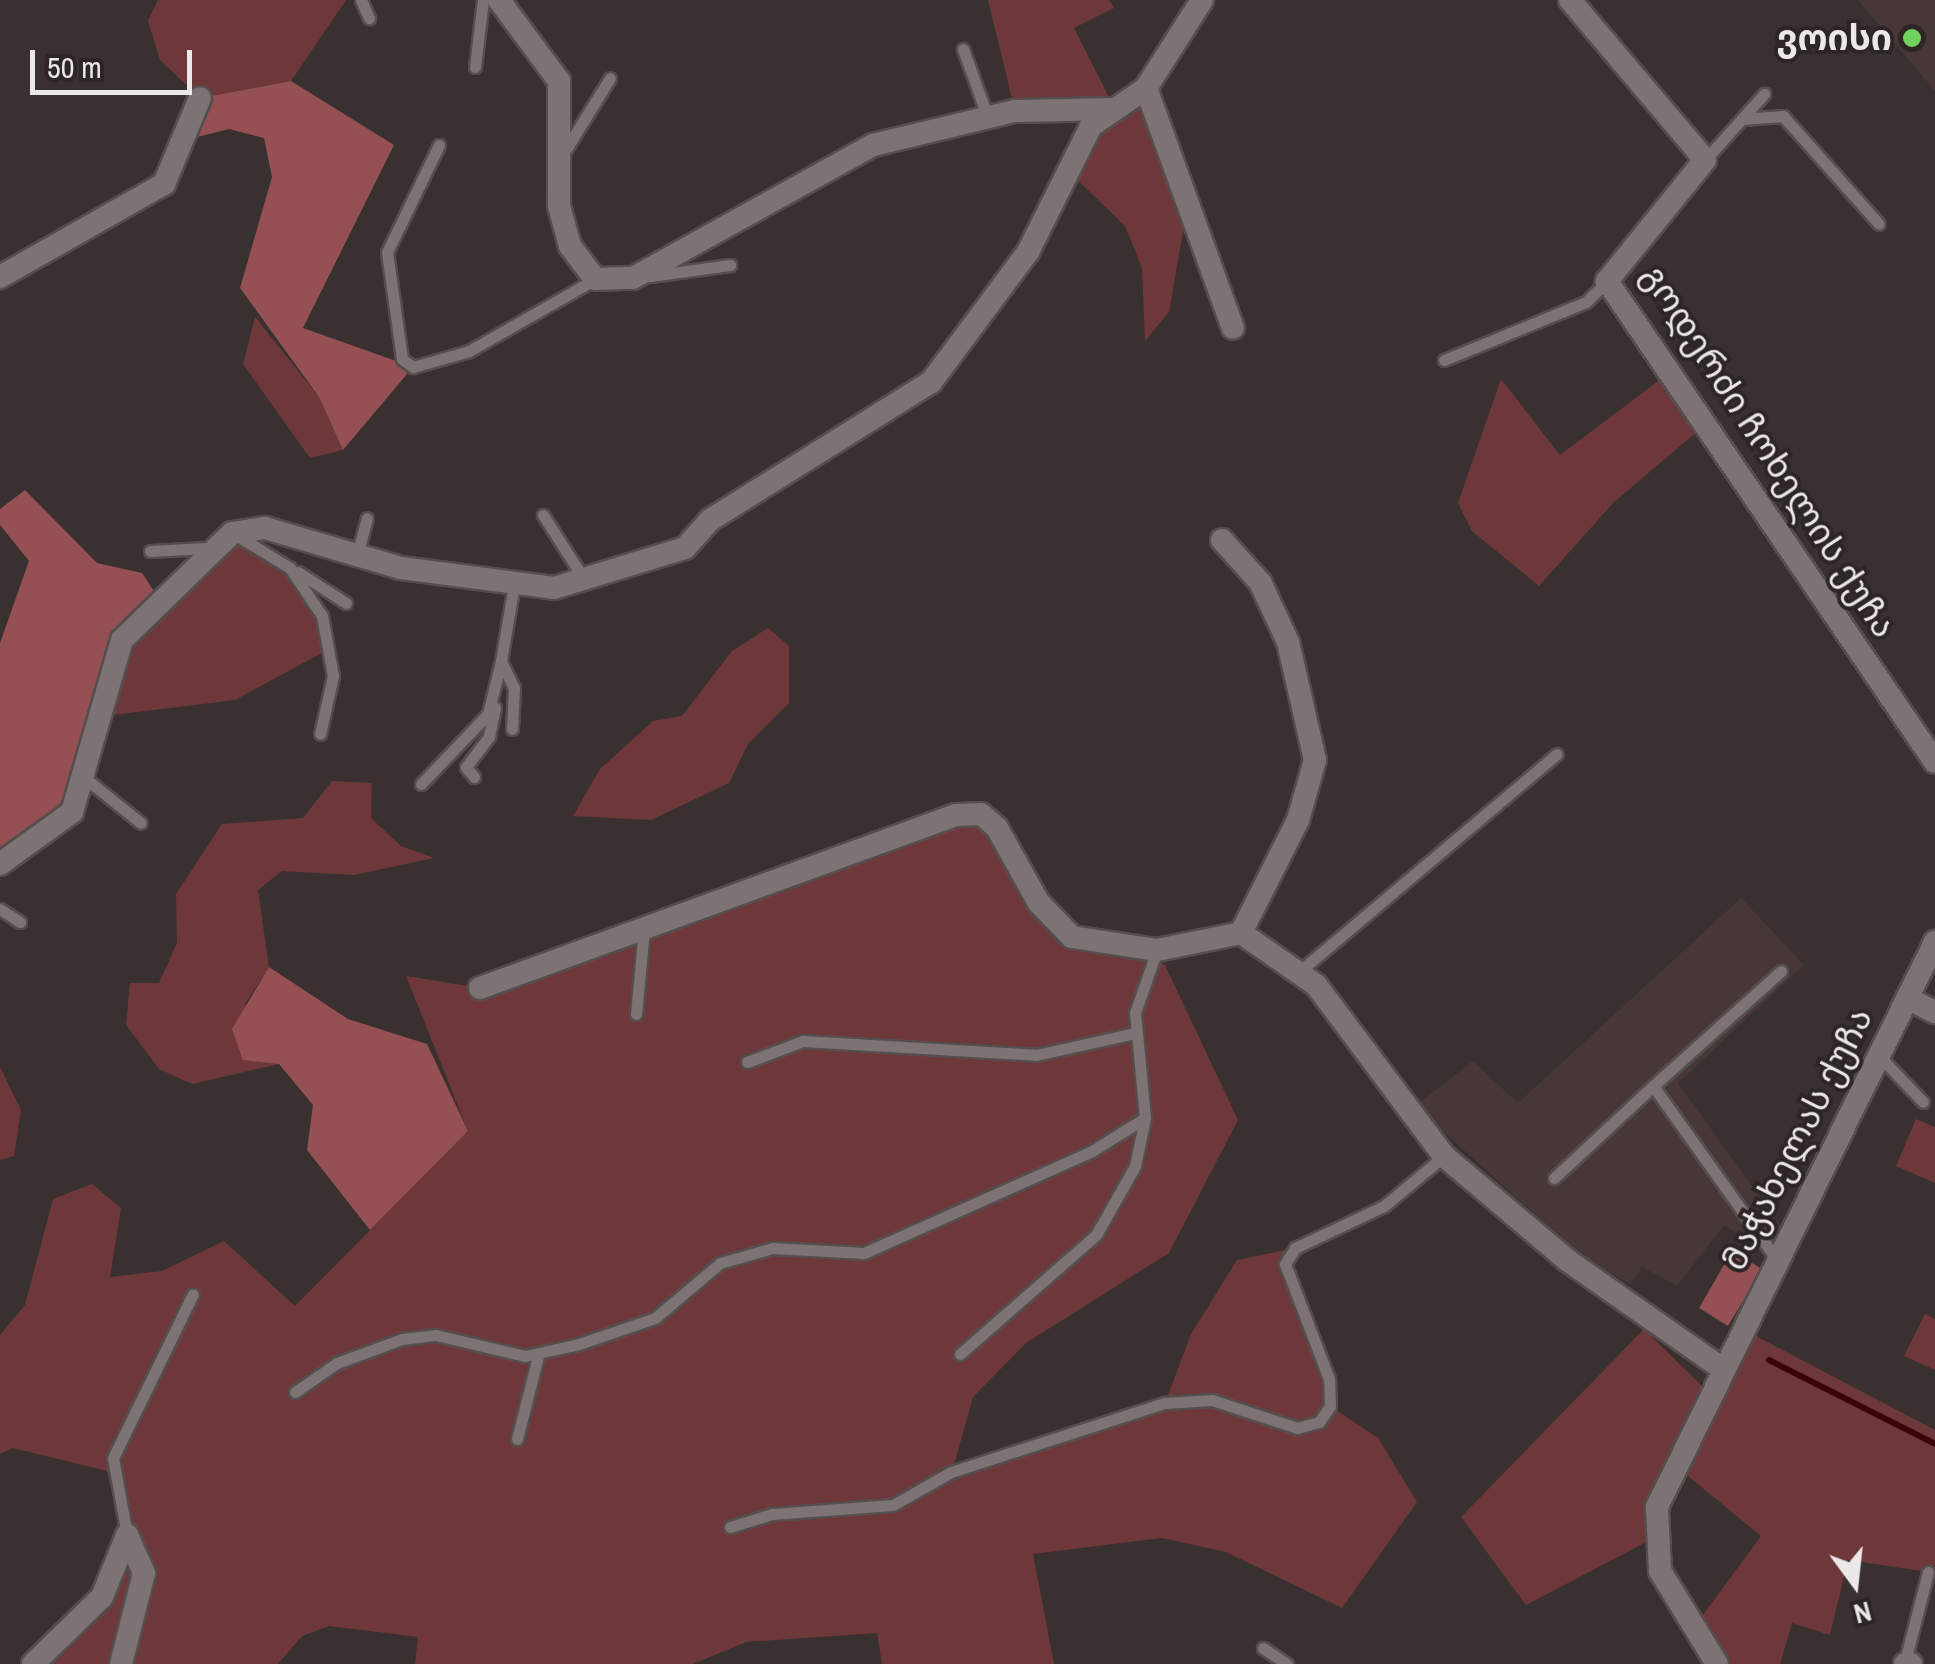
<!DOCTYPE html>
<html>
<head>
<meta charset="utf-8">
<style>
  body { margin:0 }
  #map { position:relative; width:1935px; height:1664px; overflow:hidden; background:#393030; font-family:"Archivo Narrow","Noto Sans Georgian",sans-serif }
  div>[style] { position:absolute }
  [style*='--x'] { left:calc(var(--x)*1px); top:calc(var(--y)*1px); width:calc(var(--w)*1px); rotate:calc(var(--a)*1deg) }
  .built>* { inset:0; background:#473837 }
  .green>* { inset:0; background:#6e383a }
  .forest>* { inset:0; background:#945052 }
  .stream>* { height:6px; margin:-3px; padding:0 3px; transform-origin:3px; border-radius:3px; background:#3e010b }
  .roads { filter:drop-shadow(2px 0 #554e4e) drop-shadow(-2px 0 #554e4e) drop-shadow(0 2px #554e4e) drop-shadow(0 -2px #554e4e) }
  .lane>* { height:11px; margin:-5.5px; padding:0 5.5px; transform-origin:5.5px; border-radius:5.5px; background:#7d7373 }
  .street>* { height:22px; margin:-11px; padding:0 11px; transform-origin:11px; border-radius:11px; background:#7d7373 }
  .dots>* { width:28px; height:28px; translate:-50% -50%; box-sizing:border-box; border:5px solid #2e2626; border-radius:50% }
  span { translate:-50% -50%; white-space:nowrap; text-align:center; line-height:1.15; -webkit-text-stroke:8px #2e2626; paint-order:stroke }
  .poi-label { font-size:35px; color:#ede8e8; font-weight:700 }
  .right { translate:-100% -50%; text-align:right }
  .street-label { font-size:35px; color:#ede8e8 }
  .north { position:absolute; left:1805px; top:1534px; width:100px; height:100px; -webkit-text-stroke:8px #2e2626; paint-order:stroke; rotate:165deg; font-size:28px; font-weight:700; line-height:40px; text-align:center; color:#ede8e8 }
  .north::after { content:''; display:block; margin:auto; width:35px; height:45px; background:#ede8e8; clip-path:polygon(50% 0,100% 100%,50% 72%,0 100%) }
  .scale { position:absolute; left:30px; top:50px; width:162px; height:45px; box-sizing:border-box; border:5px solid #ede8e8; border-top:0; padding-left:12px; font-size:30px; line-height:35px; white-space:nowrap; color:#ede8e8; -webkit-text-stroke:8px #2e2626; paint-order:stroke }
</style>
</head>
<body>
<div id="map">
  <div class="built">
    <div style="clip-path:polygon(1858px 0,1935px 0,1935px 91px)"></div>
    <div style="clip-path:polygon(1741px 898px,1804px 965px,1678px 1083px,1787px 1235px,1775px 1257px,1724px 1225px,1677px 1286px,1642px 1267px,1631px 1284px,1585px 1259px,1415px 1106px,1473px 1061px,1518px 1103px)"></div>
  </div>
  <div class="green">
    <div style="clip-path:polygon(158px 0,346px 0,291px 81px,200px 98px,160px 60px,148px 21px)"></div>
    <div style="clip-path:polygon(988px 0,1109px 0,1114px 8px,1074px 28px,1115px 109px,1146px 88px,1188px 203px,1169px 312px,1145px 341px,1142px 268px,1125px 226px,1065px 168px,1113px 111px,1015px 111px)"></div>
    <div style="clip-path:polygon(255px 317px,319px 397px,343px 450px,310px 458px,243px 364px)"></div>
    <div style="clip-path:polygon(1669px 373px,1705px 425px,1614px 502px,1539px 586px,1472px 531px,1458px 503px,1501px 379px,1560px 455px)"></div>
    <div style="clip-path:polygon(232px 533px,310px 589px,331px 648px,235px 700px,97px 717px,107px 665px)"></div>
    <div style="clip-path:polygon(768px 628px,789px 646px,789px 703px,748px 744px,729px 783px,651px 820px,573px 816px,600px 769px,653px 721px,682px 716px,732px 651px)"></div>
    <div style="clip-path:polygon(332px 781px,372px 783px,371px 818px,401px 846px,434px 858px,354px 875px,282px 871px,258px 890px,269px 967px,245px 1004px,279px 1064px,192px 1084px,159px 1069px,126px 1025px,130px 983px,159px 983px,177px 943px,176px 894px,222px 824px,303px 818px)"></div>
    <div style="clip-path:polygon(981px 814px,1071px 937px,1165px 965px,1238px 1120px,1169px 1253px,1026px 1343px,973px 1397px,952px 1472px,1165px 1403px,1191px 1334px,1237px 1260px,1295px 1248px,1285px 1264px,1330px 1406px,1378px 1438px,1417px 1502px,1342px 1608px,1226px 1552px,1162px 1538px,1033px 1554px,1054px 1664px,882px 1664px,877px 1633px,746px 1642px,693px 1664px,415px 1664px,418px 1637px,329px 1626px,302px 1636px,278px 1664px,38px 1664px,105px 1609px,122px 1528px,107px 1471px,13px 1448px,0 1454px,0 1335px,25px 1305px,53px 1199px,92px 1184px,121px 1208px,110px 1277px,162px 1271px,224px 1241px,295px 1306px,468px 1131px,406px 976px,480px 988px)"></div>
    <div style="clip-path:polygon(0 1067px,21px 1110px,14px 1156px,0 1160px)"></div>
    <div style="clip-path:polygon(1916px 1119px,1935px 1127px,1935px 1183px,1896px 1166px)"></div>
    <div style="clip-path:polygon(1925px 1314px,1935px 1319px,1935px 1370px,1904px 1356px)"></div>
    <div style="clip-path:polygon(1644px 1329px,1703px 1387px,1678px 1459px,1754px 1335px,1935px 1430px,1935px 1564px,1928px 1572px,1848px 1560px,1830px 1635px,1792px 1623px,1780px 1664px,1727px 1664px,1700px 1619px,1761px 1536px,1677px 1467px,1654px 1538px,1526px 1605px,1461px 1517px)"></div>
  </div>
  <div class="forest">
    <div style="clip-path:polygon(291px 81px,394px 145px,303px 328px,413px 367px,343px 450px,319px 397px,240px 288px,272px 177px,264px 138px,229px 129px,189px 139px,200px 98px)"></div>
    <div style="clip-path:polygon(25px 490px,97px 563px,142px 573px,157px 596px,107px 665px,66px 810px,0 859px,0 643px,29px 561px,0 525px,0 509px)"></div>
    <div style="clip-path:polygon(269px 967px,348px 1019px,427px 1044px,468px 1131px,370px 1230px,307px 1150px,313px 1105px,279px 1064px,243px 1060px,232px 1029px)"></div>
    <div style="clip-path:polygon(1732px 1251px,1762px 1269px,1728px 1326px,1699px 1308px)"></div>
  </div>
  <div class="stream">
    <div style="--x:1769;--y:1360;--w:186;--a:26.8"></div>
  </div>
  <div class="roads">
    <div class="lane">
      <div style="--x:361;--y:0;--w:20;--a:66"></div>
      <div style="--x:963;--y:49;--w:73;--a:70.1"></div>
      <div style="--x:475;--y:67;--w:67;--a:-83.2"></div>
      <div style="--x:1742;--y:119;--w:41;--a:-4.2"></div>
      <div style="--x:1783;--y:116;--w:144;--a:48.4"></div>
      <div style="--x:439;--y:145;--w:119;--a:115.9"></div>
      <div style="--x:387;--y:252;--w:108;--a:82"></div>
      <div style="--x:402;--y:359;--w:14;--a:36"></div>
      <div style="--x:413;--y:367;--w:58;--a:-15.9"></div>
      <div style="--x:469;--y:351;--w:145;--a:-29.7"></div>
      <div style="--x:563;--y:154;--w:89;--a:-58.3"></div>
      <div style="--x:1705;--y:160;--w:89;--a:-48.2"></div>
      <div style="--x:650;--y:276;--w:81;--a:-7.8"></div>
      <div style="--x:1444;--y:360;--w:153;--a:-22.2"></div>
      <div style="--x:1586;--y:302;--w:30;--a:-45"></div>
      <div style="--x:543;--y:515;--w:76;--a:57.4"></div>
      <div style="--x:236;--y:535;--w:63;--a:31.4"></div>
      <div style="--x:290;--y:568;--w:58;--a:56.3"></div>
      <div style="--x:322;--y:616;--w:61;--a:79.6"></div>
      <div style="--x:333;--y:676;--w:59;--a:102.6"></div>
      <div style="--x:150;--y:551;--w:57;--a:-3"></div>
      <div style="--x:357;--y:555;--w:38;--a:-75"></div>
      <div style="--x:298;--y:572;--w:57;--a:32.9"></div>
      <div style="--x:512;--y:729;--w:41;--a:-87.2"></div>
      <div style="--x:514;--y:688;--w:30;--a:-116"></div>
      <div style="--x:501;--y:661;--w:77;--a:-80.3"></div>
      <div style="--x:474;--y:777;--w:13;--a:-129"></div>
      <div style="--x:466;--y:767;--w:39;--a:-53"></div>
      <div style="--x:489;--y:736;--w:29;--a:-78"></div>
      <div style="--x:86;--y:779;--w:70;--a:38.7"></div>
      <div style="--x:421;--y:784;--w:97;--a:-46.3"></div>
      <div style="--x:488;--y:714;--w:55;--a:-76.2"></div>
      <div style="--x:0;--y:909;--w:24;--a:33"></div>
      <div style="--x:1300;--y:971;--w:336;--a:-40.2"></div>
      <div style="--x:636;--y:1014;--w:84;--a:-84.6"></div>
      <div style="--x:1880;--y:1057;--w:62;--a:46.3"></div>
      <div style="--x:747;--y:1062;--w:60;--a:-20.6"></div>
      <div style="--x:803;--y:1041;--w:233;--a:3.4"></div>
      <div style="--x:1036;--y:1055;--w:101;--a:-12.5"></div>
      <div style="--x:1554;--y:1178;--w:135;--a:-42.9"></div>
      <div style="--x:1775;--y:1257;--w:210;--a:-125.5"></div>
      <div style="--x:1653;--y:1086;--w:172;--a:-41.9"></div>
      <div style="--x:960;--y:1354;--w:181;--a:-41.2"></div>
      <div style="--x:1096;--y:1235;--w:79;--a:-60.5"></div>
      <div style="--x:1135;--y:1166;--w:49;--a:-78.2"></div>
      <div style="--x:295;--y:1392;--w:51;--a:-34.6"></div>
      <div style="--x:337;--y:1363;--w:69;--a:-20.3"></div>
      <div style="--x:402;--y:1339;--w:34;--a:-7"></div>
      <div style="--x:436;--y:1335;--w:91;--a:13.3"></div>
      <div style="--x:525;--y:1356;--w:55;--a:-12.5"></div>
      <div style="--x:579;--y:1344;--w:80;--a:-18.9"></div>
      <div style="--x:655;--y:1318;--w:85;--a:-40.2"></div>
      <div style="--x:720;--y:1263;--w:55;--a:-15.8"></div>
      <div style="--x:773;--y:1248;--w:91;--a:3.1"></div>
      <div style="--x:864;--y:1253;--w:250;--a:-24.1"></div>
      <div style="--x:1092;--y:1151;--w:62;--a:-31.9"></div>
      <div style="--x:1145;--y:1118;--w:105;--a:-95.4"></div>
      <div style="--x:1135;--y:1013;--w:67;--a:-70.8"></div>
      <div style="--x:517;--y:1439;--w:86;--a:-75.8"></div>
      <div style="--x:730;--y:1527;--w:44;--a:-17.2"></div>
      <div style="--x:772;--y:1514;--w:121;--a:-4.3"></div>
      <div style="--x:893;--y:1505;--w:67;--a:-29.6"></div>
      <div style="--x:951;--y:1472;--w:225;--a:-17.9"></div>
      <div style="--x:1165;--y:1403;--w:47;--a:-3.7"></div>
      <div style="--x:1212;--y:1400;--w:89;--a:18.2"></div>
      <div style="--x:1297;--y:1428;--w:23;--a:-15"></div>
      <div style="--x:1319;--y:1422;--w:19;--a:-55"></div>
      <div style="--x:1330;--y:1406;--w:27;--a:-92"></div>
      <div style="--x:1329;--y:1379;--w:123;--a:-110.9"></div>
      <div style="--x:1285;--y:1264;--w:19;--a:-58"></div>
      <div style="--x:1295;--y:1248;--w:98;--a:-25.3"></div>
      <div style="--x:1384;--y:1206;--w:78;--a:-39.8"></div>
      <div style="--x:127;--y:1535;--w:78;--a:-100.3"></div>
      <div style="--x:113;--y:1458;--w:182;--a:-64"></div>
      <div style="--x:1263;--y:1648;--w:29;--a:34"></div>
      <div style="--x:1905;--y:1661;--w:92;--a:-75.5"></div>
    </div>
    <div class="street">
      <div style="--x:499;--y:0;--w:101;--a:53.5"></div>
      <div style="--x:559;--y:81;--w:125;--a:90"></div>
      <div style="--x:559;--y:206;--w:41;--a:74.6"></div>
      <div style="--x:570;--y:246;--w:41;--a:52.9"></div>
      <div style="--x:595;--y:279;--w:38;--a:-2"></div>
      <div style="--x:633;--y:278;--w:274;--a:-29"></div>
      <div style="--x:873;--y:145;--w:146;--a:-13.5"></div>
      <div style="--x:1015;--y:111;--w:100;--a:-1.1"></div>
      <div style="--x:1570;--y:0;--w:209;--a:49.8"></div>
      <div style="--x:1705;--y:160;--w:156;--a:129"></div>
      <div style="--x:1607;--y:281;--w:582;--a:55.71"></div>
      <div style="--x:1146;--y:88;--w:255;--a:70.1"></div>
      <div style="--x:0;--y:277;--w:189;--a:-29.6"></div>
      <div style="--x:164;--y:184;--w:93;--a:-67.3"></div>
      <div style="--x:1222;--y:540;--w:57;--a:47.9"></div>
      <div style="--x:1260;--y:582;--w:66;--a:65"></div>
      <div style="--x:1288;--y:642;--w:121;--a:77.1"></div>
      <div style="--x:1315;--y:760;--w:62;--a:105.8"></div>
      <div style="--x:1298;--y:820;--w:127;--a:116.8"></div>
      <div style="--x:1241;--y:933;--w:91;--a:34.7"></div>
      <div style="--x:1316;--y:985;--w:214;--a:53.2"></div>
      <div style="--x:1444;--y:1156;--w:161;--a:40.2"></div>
      <div style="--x:1567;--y:1260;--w:187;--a:35"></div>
      <div style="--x:0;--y:864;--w:89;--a:-35.8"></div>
      <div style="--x:72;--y:812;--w:179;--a:-73.8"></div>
      <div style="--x:122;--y:640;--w:153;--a:-44.2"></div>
      <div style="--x:232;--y:533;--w:33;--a:-9"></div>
      <div style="--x:265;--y:528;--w:142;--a:16.4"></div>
      <div style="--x:401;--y:568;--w:154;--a:7.4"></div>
      <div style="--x:554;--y:588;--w:137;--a:-17"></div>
      <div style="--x:685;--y:548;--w:38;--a:-48"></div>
      <div style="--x:710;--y:520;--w:261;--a:-32"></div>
      <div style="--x:931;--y:382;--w:162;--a:-53.3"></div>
      <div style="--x:1028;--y:252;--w:141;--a:-63.4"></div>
      <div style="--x:1091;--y:126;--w:67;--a:-34.6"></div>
      <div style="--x:1146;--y:88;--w:104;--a:-57.5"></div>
      <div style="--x:480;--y:988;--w:506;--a:-19.97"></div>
      <div style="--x:956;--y:815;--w:25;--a:-2"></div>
      <div style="--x:981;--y:814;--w:21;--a:41"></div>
      <div style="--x:997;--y:828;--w:86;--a:60.8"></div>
      <div style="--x:1039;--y:903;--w:47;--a:45.9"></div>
      <div style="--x:1072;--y:937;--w:86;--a:8.7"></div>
      <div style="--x:1157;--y:950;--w:86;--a:-11.4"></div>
      <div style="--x:1909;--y:999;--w:29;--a:27"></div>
      <div style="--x:33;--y:1664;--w:96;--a:-44.2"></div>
      <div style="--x:102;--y:1597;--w:67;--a:-68"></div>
      <div style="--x:127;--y:1535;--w:42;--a:65.9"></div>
      <div style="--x:144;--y:1573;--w:94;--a:104.2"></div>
      <div style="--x:1717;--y:1664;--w:109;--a:-121.5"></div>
      <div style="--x:1660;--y:1571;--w:64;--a:-92.7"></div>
      <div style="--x:1657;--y:1507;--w:630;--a:-63.8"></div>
      <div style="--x:1905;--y:1664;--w:6;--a:0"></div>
    </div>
  </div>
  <div class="dots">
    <div style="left:1912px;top:38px;background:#70d35f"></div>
  </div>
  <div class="poi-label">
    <span class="right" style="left:1892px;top:38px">ვოისი</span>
  </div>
  <div class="street-label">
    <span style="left:1769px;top:451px;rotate:57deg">გოდერძი ჩოხელის ქუჩა</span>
    <span style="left:1797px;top:1139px;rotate:-63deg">მაჭახელას ქუჩა</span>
  </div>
  <div class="north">N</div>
  <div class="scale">50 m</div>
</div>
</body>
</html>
